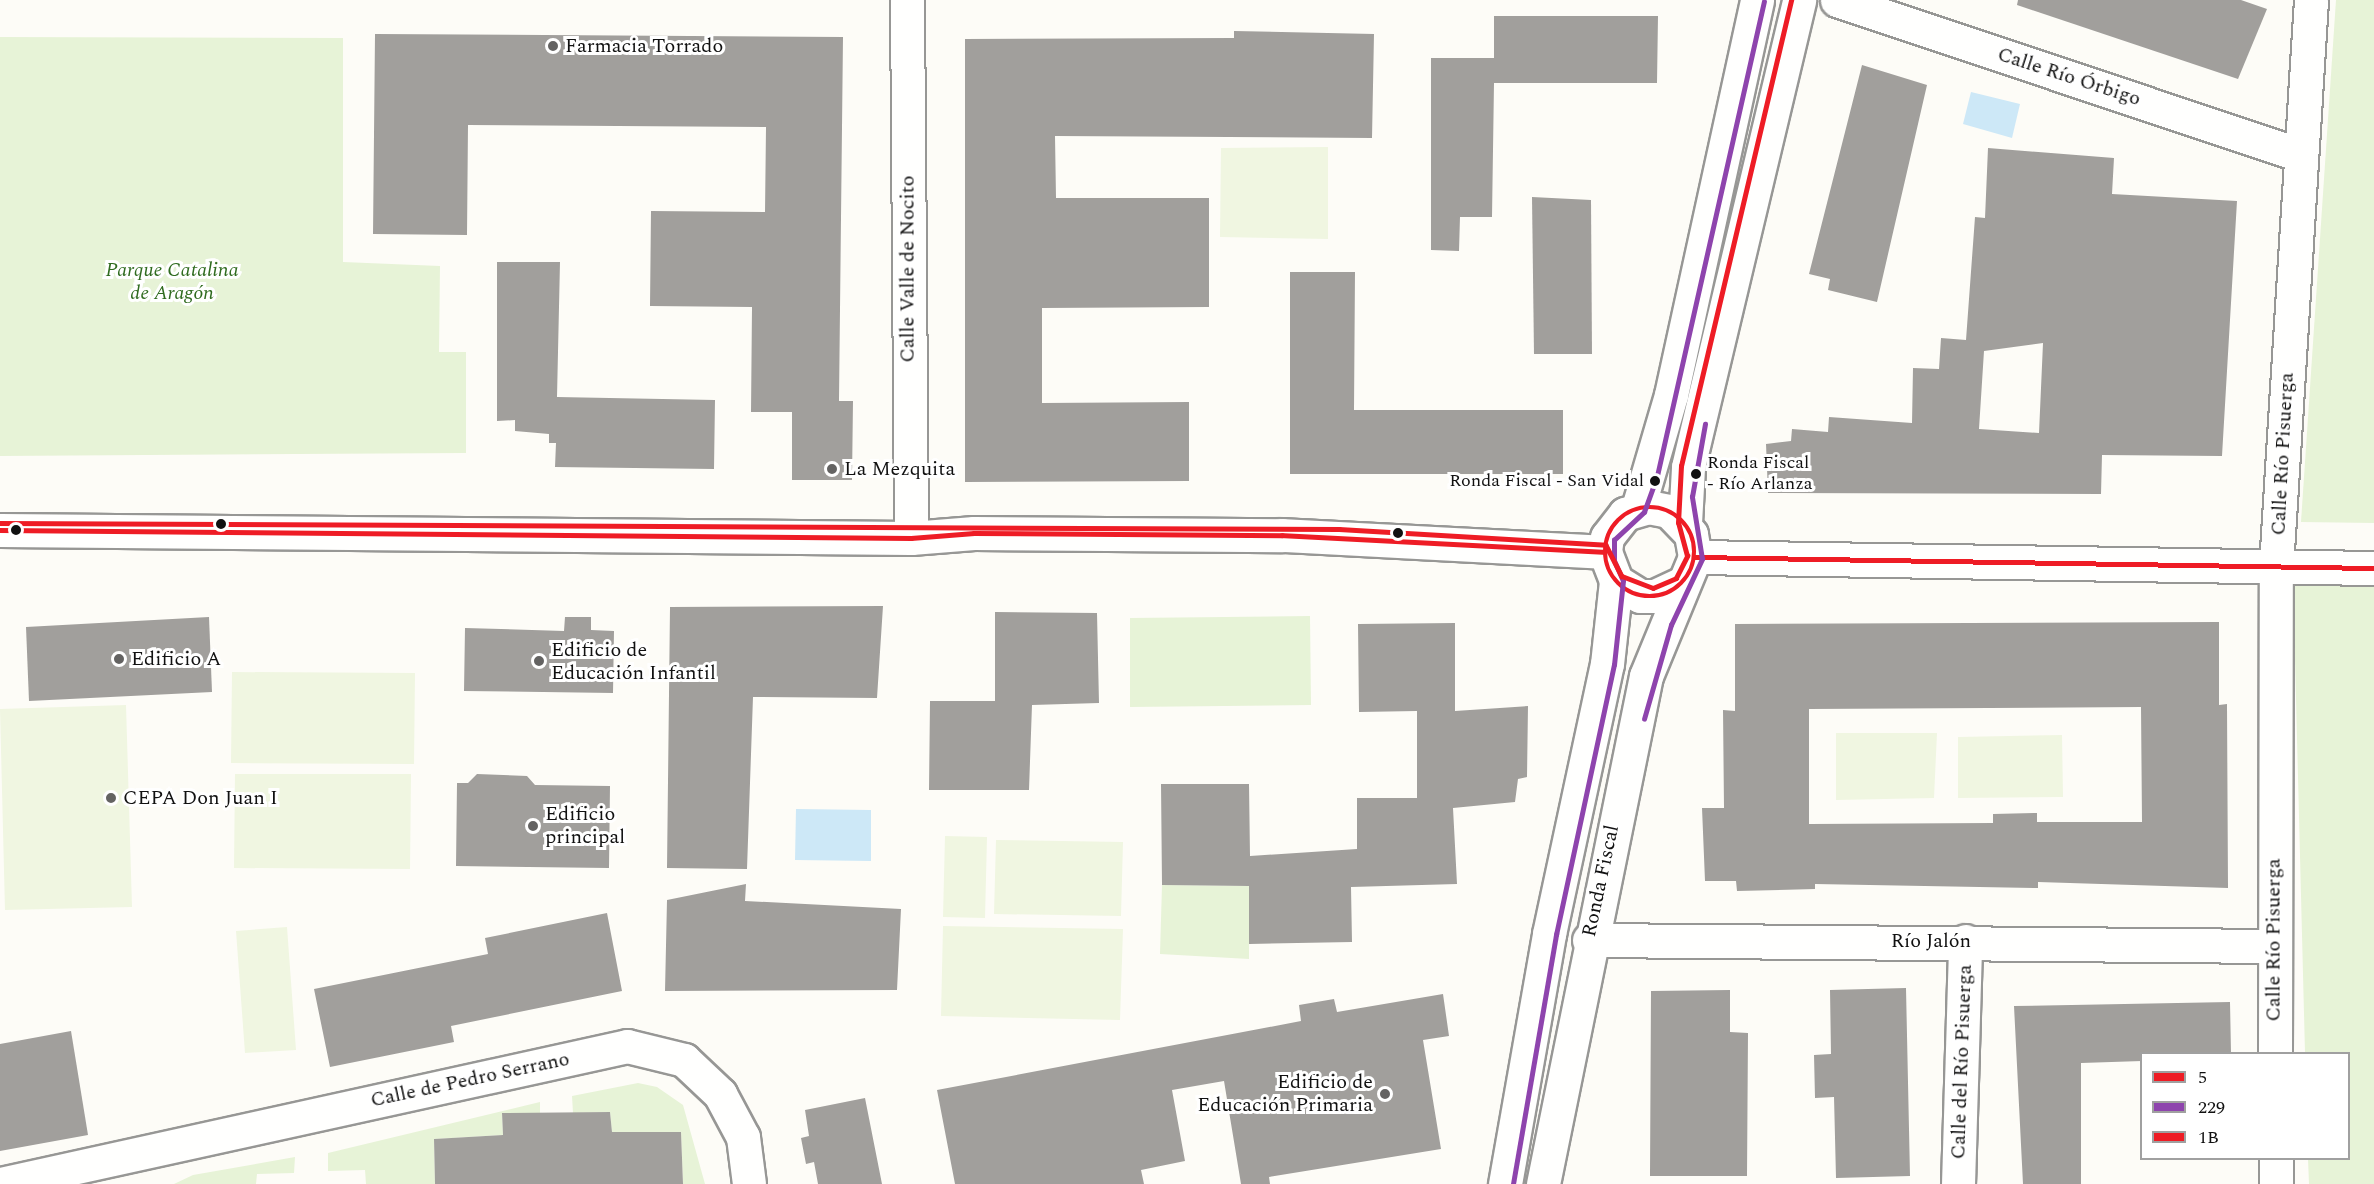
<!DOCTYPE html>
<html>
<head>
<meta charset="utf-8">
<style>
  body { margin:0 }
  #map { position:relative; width:2374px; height:1184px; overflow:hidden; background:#fdfcf7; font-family:Spectral,serif }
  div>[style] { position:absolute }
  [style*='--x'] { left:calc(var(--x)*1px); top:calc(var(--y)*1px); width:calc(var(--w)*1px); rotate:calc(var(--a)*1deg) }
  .green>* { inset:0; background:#e7f3d7 }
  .pitch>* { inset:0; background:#f0f6e1 }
  .water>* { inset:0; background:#cde8f7 }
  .building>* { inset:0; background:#a19f9c }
  .roads { filter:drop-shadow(2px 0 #979795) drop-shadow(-2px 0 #979795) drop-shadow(0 2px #979795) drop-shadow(0 -2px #979795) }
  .minor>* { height:33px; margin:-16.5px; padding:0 16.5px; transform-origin:16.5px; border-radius:16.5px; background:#fffffe }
  .bus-1>* { height:4.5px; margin:-2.25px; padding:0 2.25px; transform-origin:2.25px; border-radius:2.25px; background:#ee1c25 }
  .bus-1>.ring { margin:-2.25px; padding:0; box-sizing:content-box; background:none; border:4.5px solid #ee1c25; border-radius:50% }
  .bus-2>* { height:4.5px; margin:-2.25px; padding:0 2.25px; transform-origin:2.25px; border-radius:2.25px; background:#8e44ad }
  .bus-3>* { height:4.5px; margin:-2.25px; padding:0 2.25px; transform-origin:2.25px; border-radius:2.25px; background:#ee1c25 }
  .dots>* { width:16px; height:16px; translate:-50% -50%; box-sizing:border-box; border:3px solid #fff; border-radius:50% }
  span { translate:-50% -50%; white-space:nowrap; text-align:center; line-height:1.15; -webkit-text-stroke:6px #fff; paint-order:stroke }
  .bus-label { font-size:18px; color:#111 }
  .left { translate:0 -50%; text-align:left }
  .right { translate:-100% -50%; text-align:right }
  .poi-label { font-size:20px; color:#111 }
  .street-label { font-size:20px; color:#111 }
  .park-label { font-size:20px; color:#2f6b1f; font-style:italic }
  .legend { position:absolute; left:2140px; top:1052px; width:210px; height:108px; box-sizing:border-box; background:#fff; border:2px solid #a0a0a0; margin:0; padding:8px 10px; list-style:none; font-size:18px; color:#111 }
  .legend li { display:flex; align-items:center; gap:12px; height:30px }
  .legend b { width:30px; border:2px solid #a0a0a0 }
</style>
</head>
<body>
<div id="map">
  <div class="green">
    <div style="clip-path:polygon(2336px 0,2374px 0,2374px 523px,2301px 522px)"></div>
    <div style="clip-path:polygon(0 37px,343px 38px,343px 262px,440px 266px,439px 352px,466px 352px,466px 453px,0 456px)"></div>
    <div style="clip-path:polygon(2293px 580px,2374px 584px,2374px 1184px,2309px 1184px,2308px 1159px,2348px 1158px,2348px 1054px,2305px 1053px)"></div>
    <div style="clip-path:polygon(1310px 616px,1311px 705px,1130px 707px,1130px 618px)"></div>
    <div style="clip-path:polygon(1162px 885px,1249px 886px,1249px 959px,1160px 954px)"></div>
    <div style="clip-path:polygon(638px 1083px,657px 1087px,683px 1105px,705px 1184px,683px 1184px,681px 1132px,612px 1132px,610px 1112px,573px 1113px,572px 1096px)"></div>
    <div style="clip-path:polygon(540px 1102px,540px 1113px,502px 1113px,503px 1135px,434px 1139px,435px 1184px,366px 1184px,365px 1170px,328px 1171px,328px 1153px)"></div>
    <div style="clip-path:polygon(295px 1157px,294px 1173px,257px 1174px,256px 1184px,174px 1184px,193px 1175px)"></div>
  </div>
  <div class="pitch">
    <div style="clip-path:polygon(1328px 147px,1328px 239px,1220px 237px,1221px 148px)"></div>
    <div style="clip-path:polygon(232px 672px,415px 673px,414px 764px,231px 763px)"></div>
    <div style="clip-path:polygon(126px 705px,132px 907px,5px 910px,0 709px)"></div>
    <div style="clip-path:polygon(1836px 733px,1937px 733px,1934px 798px,1836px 800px)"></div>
    <div style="clip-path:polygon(2062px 735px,2063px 797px,1958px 798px,1958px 737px)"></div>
    <div style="clip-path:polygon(235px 774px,411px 774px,410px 869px,234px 868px)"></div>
    <div style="clip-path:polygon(945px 836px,987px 837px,985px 918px,943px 917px)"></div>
    <div style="clip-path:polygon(996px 840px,1123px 842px,1121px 916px,994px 914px)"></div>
    <div style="clip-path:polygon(943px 926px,1123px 929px,1120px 1020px,941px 1016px)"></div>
    <div style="clip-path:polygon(287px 927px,296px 1050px,245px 1053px,236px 931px)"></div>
  </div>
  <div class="water">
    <div style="clip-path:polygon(1971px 92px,2020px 104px,2012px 138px,1963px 124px)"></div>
    <div style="clip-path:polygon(796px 809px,871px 810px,871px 861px,795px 860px)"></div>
  </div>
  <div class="building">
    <div style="clip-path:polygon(2018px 0,2241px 0,2267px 9px,2238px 79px,2017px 5px)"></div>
    <div style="clip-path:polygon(1494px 16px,1658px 16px,1657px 83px,1494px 83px,1492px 217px,1460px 217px,1459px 251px,1431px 250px,1431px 58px,1494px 58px)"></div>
    <div style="clip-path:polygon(1234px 31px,1374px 34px,1372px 138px,1055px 136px,1056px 198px,1209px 198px,1209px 307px,1042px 308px,1042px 403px,1189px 402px,1189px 481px,965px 482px,965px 39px,1234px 38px)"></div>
    <div style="clip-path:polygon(375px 34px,843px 37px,839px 401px,853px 401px,852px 480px,792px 480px,792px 412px,751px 412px,752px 307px,650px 306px,651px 211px,765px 212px,766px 127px,468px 125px,467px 235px,373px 234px)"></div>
    <div style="clip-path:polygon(1862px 65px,1927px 85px,1877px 302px,1828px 290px,1830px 279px,1809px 274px)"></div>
    <div style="clip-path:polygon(evenodd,1988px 148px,2114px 158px,2112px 194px,2237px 201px,2222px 456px,2102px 455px,2101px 494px,1768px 493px,1766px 444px,1791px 441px,1792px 429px,1828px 432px,1829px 417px,1912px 423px,1913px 368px,1939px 369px,1941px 338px,1966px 340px,1975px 217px,1985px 218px,1988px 148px,2043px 343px,2039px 433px,1979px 429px,1984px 351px,2043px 343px)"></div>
    <div style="clip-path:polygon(1532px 197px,1591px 200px,1592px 354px,1534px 354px)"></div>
    <div style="clip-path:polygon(497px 262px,560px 262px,557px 397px,715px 400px,714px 469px,555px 467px,556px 443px,549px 443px,549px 434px,515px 431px,515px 420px,497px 421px)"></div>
    <div style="clip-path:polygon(1290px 272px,1355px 272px,1354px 410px,1563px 410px,1563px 474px,1290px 474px)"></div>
    <div style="clip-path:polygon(883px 606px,877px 698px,753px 697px,747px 869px,667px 868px,670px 607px)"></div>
    <div style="clip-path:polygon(995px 612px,1097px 613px,1099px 703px,1032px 705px,1029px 790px,929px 790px,930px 701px,995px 701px)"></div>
    <div style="clip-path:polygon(209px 617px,212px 692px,29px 701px,26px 627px)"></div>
    <div style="clip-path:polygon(565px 617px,591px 617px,591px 630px,614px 631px,613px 693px,464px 691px,465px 628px,564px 631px)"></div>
    <div style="clip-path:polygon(evenodd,2219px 622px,2219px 705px,2227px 704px,2228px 888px,2038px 882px,2038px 888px,1815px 884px,1815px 889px,1737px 891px,1736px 881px,1705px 881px,1702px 808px,1724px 808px,1723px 710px,1735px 711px,1735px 624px,2219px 622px,2141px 707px,2142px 822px,2037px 822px,2037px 813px,1993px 814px,1993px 823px,1809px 824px,1809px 709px,2141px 707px)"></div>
    <div style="clip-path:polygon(1455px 623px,1455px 711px,1528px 706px,1527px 777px,1518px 779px,1515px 802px,1453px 808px,1457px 884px,1351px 887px,1352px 942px,1249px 944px,1249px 886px,1162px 885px,1161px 784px,1249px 784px,1250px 856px,1357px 849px,1357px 798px,1417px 798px,1417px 711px,1359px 712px,1358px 624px)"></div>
    <div style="clip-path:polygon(477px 774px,527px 776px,535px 785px,610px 786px,609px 868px,456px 866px,457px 783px,468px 783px)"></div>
    <div style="clip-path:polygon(746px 884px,745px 901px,901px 909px,897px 990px,665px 991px,667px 900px)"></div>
    <div style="clip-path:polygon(607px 913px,622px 991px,451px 1026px,454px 1042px,330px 1067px,314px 989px,488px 954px,485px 938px)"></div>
    <div style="clip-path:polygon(1906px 988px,1910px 1176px,1836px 1178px,1834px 1097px,1815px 1098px,1814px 1055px,1831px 1054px,1830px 990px)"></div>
    <div style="clip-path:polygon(1730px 990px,1730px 1032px,1748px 1033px,1747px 1176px,1650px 1176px,1651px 991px)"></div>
    <div style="clip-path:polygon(1443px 994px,1449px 1036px,1423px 1040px,1441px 1149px,1269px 1177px,1270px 1184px,1241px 1184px,1224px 1081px,1172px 1090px,1185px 1161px,1141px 1170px,1144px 1184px,955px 1184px,937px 1090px,1301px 1021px,1299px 1005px,1334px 999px,1337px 1012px)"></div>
    <div style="clip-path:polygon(2230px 1002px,2231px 1053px,2142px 1053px,2142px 1061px,2081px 1063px,2081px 1184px,2023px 1184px,2014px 1006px)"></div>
    <div style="clip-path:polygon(71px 1031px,88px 1135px,0 1151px,0 1044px)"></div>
    <div style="clip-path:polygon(865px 1098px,882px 1184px,818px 1184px,814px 1162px,806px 1164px,801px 1138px,809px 1136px,805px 1110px)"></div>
    <div style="clip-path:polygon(610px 1112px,612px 1132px,681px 1132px,683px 1184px,435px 1184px,434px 1139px,503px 1135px,502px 1113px)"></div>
  </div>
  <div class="roads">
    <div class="minor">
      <div style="--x:907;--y:0;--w:538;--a:89.57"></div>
      <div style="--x:1837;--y:0;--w:488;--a:18.5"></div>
      <div style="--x:1638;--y:508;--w:118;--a:-73.7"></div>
      <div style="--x:1671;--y:395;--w:404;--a:-77.7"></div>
      <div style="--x:1685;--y:523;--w:56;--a:-86.9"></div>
      <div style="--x:1688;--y:467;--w:480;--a:-76.6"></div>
      <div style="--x:0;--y:530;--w:911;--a:0.5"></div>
      <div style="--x:911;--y:538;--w:63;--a:-4.5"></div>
      <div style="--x:974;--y:533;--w:308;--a:0.4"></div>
      <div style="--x:1282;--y:535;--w:323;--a:3"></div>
      <div style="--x:1695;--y:557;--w:679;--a:0.93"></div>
      <div style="--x:1589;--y:940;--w:685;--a:0.5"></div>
      <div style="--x:2275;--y:1054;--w:487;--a:-89.9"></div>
      <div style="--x:2276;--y:567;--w:568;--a:-86.47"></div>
      <div style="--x:2276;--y:1158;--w:26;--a:90"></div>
      <div style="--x:0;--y:1184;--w:642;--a:-12.41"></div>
      <div style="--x:627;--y:1046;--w:59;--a:13.8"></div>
      <div style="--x:684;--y:1060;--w:50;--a:43.4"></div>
      <div style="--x:720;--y:1094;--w:49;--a:61.9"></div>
      <div style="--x:743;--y:1137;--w:47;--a:82.7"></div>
      <div style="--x:1505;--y:1184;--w:254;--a:-80"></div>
      <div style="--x:1549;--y:934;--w:276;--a:-77.9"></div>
      <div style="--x:1607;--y:664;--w:83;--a:-83.8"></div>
      <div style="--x:1543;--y:1184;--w:518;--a:-78.54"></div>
      <div style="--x:1646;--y:676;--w:129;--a:-67.6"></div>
      <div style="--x:1695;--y:557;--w:23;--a:-100"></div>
      <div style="--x:1691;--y:534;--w:32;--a:-134"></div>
      <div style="--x:1669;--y:511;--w:20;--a:-169"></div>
      <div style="--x:1649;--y:507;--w:25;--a:164"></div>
      <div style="--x:1625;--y:514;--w:29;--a:128"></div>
      <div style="--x:1607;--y:537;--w:15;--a:98"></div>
      <div style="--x:1605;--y:552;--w:31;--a:69"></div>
      <div style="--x:1616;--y:581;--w:28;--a:32"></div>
      <div style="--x:1640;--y:596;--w:15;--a:0"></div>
      <div style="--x:1655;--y:596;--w:29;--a:-25"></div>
      <div style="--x:1958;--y:1184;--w:243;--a:-88.3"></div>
    </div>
  </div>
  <div class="bus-1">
    <div class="ring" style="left:1605px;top:507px;width:85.5px;height:85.5px"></div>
    <div style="--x:0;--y:530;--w:911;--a:0.5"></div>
    <div style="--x:911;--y:538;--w:63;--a:-4.5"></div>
    <div style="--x:974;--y:533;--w:308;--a:0.4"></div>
    <div style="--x:1282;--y:535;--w:323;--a:3"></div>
    <div style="--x:1695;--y:557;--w:679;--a:0.93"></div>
  </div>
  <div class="bus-2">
    <div style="--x:1644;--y:719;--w:98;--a:-74"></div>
    <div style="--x:1671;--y:625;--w:73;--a:-64.8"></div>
    <div style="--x:1702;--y:559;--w:63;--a:-99.2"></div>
    <div style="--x:1692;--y:497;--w:74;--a:-79.9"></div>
    <div style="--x:1513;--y:1184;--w:253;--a:-80.2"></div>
    <div style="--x:1556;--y:935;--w:276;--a:-77.9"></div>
    <div style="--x:1614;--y:665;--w:84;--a:-83.9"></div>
    <div style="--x:1623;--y:581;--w:22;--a:-114"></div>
    <div style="--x:1614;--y:561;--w:21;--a:-90"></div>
    <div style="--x:1614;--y:540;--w:41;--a:-43"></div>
    <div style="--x:1644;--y:512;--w:38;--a:-70"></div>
    <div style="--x:1657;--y:476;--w:486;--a:-77.3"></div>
  </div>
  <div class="bus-3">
    <div style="--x:0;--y:523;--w:1339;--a:0.26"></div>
    <div style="--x:1339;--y:529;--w:267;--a:3.4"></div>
    <div style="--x:1606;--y:545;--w:35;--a:63"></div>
    <div style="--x:1622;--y:576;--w:33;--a:21"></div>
    <div style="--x:1653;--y:588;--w:25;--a:-23"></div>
    <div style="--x:1676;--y:578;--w:25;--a:-63"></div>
    <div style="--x:1687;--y:556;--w:34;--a:-105"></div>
    <div style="--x:1678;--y:523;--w:57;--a:-87"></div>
    <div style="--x:1681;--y:466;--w:479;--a:-76.7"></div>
  </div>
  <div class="dots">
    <div style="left:553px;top:46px;background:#646362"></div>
    <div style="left:832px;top:469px;background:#646362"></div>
    <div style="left:1696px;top:474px;background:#111"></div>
    <div style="left:1655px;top:481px;background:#111"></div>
    <div style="left:221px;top:524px;background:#111"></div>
    <div style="left:16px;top:530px;background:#111"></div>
    <div style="left:1398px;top:533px;background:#111"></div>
    <div style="left:119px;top:659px;background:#646362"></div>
    <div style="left:539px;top:661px;background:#646362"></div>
    <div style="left:111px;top:798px;background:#646362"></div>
    <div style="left:533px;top:826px;background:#646362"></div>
    <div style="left:1385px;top:1094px;background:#646362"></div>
  </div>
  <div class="bus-label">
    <span class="left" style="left:1707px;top:474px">Ronda Fiscal<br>- Río Arlanza</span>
    <span class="right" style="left:1644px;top:481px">Ronda Fiscal - San Vidal</span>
  </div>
  <div class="poi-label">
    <span class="left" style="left:565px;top:46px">Farmacia Torrado</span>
    <span class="left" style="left:844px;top:469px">La Mezquita</span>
    <span class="left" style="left:551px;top:662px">Edificio de<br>Educación Infantil</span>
    <span class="left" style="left:131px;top:659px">Edificio A</span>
    <span class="left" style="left:123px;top:798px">CEPA Don Juan I</span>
    <span class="left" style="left:545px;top:826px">Edificio<br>principal</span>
    <span class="right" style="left:1373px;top:1094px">Edificio de<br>Educación Primaria</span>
  </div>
  <div class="street-label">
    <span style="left:2069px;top:77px;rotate:18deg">Calle Río Órbigo</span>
    <span style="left:908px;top:269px;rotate:-90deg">Calle Valle de Nocito</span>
    <span style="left:2283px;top:454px;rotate:-87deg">Calle Río Pisuerga</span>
    <span style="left:1601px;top:881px;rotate:-78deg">Ronda Fiscal</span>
    <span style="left:2274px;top:940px;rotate:-90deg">Calle Río Pisuerga</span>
    <span style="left:1931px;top:941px">Río Jalón</span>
    <span style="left:1962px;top:1062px;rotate:-88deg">Calle del Río Pisuerga</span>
    <span style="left:470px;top:1080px;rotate:-12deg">Calle de Pedro Serrano</span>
  </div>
  <div class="park-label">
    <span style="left:172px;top:282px">Parque Catalina<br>de Aragón</span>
  </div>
  <ul class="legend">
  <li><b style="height:8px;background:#ee1c25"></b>5</li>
  <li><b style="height:8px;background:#8e44ad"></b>229</li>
  <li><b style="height:8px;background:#ee1c25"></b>1B</li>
  </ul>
</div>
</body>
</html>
